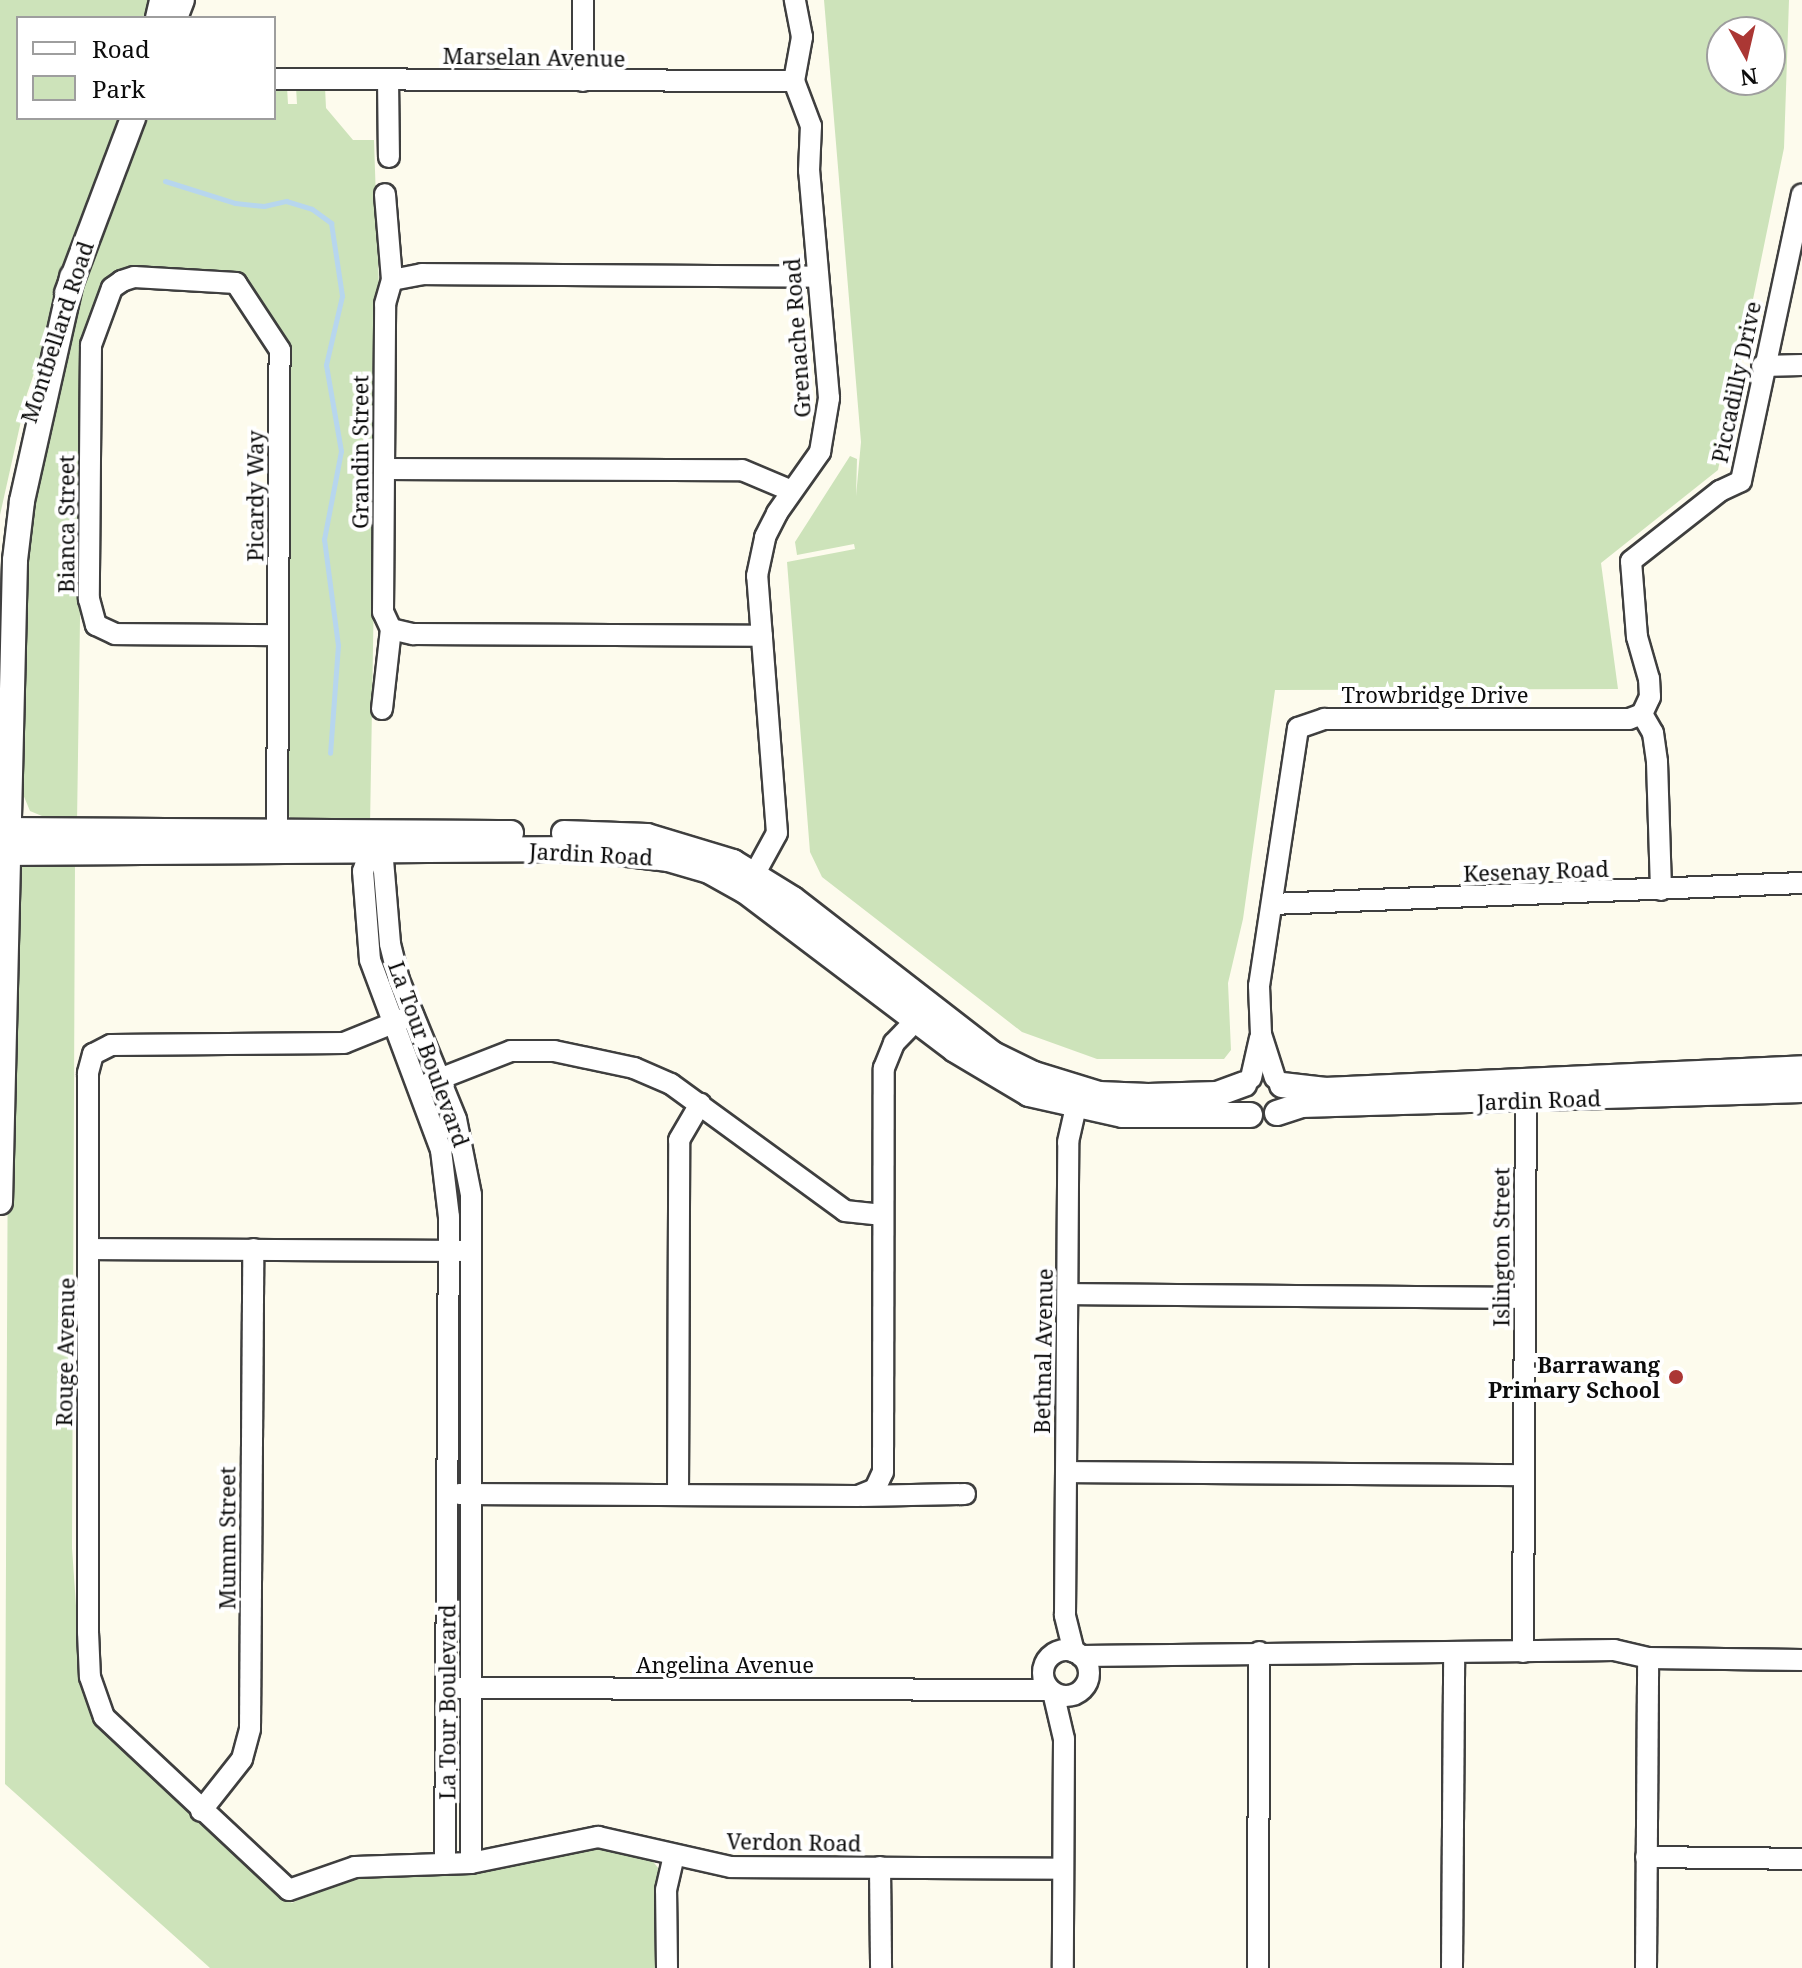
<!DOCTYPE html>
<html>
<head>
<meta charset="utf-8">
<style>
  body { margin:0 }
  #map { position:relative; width:1802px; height:1968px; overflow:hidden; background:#fdfbed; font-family:"Noto Serif",serif }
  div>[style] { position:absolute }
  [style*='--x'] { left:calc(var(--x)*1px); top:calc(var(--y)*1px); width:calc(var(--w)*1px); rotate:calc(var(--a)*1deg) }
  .green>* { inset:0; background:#cde3ba }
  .stream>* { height:5px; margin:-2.5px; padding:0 2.5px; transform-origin:2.5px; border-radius:2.5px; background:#b7d6ee }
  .roads { filter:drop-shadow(2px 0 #3f3f3f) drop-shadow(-2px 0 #3f3f3f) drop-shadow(0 2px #3f3f3f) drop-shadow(0 -2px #3f3f3f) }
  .minor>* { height:20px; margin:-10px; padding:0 10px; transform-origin:10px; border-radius:10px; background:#fff }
  .minor>.ring { margin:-10px; padding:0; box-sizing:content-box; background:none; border:20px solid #fff; border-radius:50% }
  .tertiary>* { height:24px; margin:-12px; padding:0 12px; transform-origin:12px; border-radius:12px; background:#fff }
  .dots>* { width:22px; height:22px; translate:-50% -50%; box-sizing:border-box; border:4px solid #fff; border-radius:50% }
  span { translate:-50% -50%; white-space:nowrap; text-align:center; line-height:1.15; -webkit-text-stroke:8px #fff; paint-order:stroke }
  .street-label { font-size:22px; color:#0c0c0c }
  .poi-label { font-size:22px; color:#0c0c0c; font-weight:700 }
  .right { translate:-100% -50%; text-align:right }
  .legend { position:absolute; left:16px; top:16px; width:260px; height:104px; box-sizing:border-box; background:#fff; border:2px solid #9e9e9e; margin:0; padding:10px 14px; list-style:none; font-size:24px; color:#0c0c0c }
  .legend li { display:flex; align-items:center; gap:16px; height:40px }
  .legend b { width:40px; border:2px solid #9e9e9e }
  .north { position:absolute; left:1706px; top:16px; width:80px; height:80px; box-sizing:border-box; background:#fff; border:2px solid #9e9e9e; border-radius:50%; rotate:172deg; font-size:22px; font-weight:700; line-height:32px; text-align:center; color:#0c0c0c }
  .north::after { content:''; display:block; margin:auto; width:28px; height:36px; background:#ab3734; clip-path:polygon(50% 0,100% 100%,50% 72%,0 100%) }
</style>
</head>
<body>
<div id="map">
  <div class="green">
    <div style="clip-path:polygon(0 0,156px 0,152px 18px,18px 18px,18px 118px,121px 118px,27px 394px,0 515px)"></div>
    <div style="clip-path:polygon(evenodd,824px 0,1789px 0,1784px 148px,1718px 470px,1601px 563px,1618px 689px,1275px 690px,1243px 919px,1228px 983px,1231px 1050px,1224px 1059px,1097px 1059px,1022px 1032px,822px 877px,810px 852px,787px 562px,855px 549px,854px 544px,797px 555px,795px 542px,850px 456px,857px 459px,856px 496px,861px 442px,824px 0,1722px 32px,1770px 32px,1770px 80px,1722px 80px,1722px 32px)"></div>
    <div style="clip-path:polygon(274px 87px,287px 87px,288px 104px,297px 104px,296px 87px,325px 87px,326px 108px,353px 140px,374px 140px,379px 290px,370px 827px,292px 821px,285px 808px,288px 345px,242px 275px,224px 270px,129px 269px,106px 283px,84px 349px,77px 823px,42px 816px,30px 811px,20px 787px,21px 525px,86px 270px,146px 118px,274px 118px)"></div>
    <div style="clip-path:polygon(26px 860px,75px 864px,72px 1548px,81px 1678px,102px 1727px,292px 1903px,342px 1878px,590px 1848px,650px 1858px,659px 1869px,657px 1968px,210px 1968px,5px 1784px,9px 885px)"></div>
  </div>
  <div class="stream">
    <div style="--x:165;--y:181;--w:73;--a:17.4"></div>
    <div style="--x:235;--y:203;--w:29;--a:6"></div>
    <div style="--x:264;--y:206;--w:23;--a:-13"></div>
    <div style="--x:286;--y:201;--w:27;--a:17"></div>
    <div style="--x:312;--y:209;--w:24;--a:36"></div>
    <div style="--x:331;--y:223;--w:74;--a:81.4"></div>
    <div style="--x:342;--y:296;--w:71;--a:103.1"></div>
    <div style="--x:326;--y:365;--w:87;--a:80.1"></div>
    <div style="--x:341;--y:451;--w:90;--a:100.9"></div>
    <div style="--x:324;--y:539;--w:107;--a:82.5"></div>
    <div style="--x:338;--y:645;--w:108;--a:94.2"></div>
  </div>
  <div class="roads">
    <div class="minor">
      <div style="--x:583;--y:0;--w:81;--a:90"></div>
      <div style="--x:274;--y:79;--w:520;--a:0.22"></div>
      <div style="--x:388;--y:79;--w:78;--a:89.3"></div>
      <div style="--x:392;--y:280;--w:31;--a:-11"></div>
      <div style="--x:422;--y:274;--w:396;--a:0.4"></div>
      <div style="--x:1762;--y:366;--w:40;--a:-1.4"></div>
      <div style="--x:384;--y:469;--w:358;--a:0.2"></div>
      <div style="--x:742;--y:470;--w:54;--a:22.8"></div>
      <div style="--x:391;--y:629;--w:23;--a:13"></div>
      <div style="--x:413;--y:634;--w:349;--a:0.3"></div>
      <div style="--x:382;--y:709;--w:81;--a:-83.6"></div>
      <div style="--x:391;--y:629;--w:19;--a:-115"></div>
      <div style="--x:383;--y:612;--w:308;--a:-89.6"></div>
      <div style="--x:385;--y:304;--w:25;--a:-74"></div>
      <div style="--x:392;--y:280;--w:86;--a:-94.7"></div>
      <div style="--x:1642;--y:714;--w:19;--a:-65"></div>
      <div style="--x:1650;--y:697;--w:18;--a:-93"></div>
      <div style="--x:1649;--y:679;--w:44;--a:-105.9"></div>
      <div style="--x:1637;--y:637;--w:76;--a:-94.5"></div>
      <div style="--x:1631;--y:561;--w:113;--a:-38.2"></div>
      <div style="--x:1720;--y:491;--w:23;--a:-25"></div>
      <div style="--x:1741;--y:481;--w:293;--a:-78"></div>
      <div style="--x:1642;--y:714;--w:22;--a:60"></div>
      <div style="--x:1653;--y:733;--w:29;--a:82"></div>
      <div style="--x:1657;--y:762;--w:128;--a:88.2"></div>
      <div style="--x:381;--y:836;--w:108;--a:85.2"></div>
      <div style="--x:390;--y:944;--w:37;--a:76"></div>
      <div style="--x:399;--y:980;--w:150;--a:67.7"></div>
      <div style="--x:456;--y:1119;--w:77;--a:78.8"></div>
      <div style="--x:471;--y:1195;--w:668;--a:90"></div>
      <div style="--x:373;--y:841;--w:32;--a:108"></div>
      <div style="--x:363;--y:871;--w:89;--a:85.5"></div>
      <div style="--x:370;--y:960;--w:203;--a:69.5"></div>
      <div style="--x:441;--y:1150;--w:67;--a:83.2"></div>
      <div style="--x:449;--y:1217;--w:647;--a:90.35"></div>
      <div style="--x:277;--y:848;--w:498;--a:-89.7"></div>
      <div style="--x:280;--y:350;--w:80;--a:-123.3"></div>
      <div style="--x:236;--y:283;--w:102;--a:-176.6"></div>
      <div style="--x:134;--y:277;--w:13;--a:162"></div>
      <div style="--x:122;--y:281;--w:12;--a:145"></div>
      <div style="--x:112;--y:288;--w:61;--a:110.2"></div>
      <div style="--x:91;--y:345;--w:254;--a:90.5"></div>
      <div style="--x:89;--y:599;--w:27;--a:75"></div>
      <div style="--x:96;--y:625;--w:21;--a:25"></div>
      <div style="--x:115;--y:634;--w:163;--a:0.4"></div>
      <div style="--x:748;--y:886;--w:60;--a:-61.3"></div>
      <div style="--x:777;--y:833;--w:258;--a:-94.4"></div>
      <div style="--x:757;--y:576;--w:40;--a:-78"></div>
      <div style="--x:765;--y:537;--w:27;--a:-63"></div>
      <div style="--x:777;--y:513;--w:75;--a:-54.8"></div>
      <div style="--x:820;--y:452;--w:55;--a:-80.5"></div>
      <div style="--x:829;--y:398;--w:228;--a:-95"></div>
      <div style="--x:809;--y:171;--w:45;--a:-87.5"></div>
      <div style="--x:811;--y:126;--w:48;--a:-110.7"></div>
      <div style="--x:794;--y:81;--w:45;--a:-79.7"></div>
      <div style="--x:802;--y:37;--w:38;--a:-101"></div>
      <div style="--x:1272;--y:904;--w:530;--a:-2.27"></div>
      <div style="--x:413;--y:1015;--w:74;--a:157.9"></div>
      <div style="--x:344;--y:1043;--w:233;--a:179.5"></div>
      <div style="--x:111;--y:1045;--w:20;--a:153"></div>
      <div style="--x:93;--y:1054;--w:20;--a:105"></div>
      <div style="--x:88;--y:1073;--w:559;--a:90"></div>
      <div style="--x:88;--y:1632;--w:45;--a:87.5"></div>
      <div style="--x:90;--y:1677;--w:42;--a:70.7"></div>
      <div style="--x:104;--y:1717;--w:253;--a:43.1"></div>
      <div style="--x:289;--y:1890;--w:70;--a:-19.2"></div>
      <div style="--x:355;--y:1867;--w:116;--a:-2"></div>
      <div style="--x:471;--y:1863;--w:130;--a:-11.6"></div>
      <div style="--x:598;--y:1837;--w:136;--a:12.7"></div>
      <div style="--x:731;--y:1867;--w:332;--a:0.3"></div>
      <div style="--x:1251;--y:1078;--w:41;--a:-77.3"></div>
      <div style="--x:1275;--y:1078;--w:46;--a:-107.7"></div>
      <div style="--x:1261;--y:1034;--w:48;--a:-92.4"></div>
      <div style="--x:1259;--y:986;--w:261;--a:-81.4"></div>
      <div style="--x:1298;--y:728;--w:28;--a:-19"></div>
      <div style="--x:1324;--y:719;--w:305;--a:0"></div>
      <div style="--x:1629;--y:719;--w:14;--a:-21"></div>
      <div style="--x:429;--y:1083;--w:88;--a:-21.3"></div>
      <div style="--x:511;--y:1051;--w:43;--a:0"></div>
      <div style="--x:554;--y:1051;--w:82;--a:12"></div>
      <div style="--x:634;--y:1068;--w:40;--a:23.4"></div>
      <div style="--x:671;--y:1084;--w:215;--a:36.1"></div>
      <div style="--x:845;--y:1211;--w:38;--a:6"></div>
      <div style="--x:90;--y:1249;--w:371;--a:0.3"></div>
      <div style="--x:1068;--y:1294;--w:457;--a:0.5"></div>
      <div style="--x:1066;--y:1472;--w:458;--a:0.4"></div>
      <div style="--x:459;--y:1494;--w:399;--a:0.3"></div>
      <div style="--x:858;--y:1496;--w:18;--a:-22"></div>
      <div style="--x:875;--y:1489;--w:19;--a:-65"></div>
      <div style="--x:883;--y:1472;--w:404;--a:-89.9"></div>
      <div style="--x:884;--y:1068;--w:27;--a:-68"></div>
      <div style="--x:894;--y:1043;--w:47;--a:-45.9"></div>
      <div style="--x:678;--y:1495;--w:355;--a:-89.8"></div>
      <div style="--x:679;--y:1140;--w:42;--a:-59.7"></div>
      <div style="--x:862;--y:1496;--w:103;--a:-1.1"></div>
      <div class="ring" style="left:1043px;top:1650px;width:26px;height:26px"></div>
      <div style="--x:1074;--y:1652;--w:38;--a:-104"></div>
      <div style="--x:1065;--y:1615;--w:473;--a:-89.6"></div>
      <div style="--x:1068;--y:1142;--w:54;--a:-77.2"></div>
      <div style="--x:1523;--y:1652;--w:567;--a:-89.7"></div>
      <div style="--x:1081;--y:1656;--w:533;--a:-0.64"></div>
      <div style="--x:1614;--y:1650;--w:35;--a:13"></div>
      <div style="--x:1648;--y:1658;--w:154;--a:0.7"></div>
      <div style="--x:459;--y:1688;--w:591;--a:0.19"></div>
      <div style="--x:1053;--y:1692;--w:48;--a:76.8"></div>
      <div style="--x:1064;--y:1739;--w:229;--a:90.3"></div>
      <div style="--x:201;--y:1811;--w:66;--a:-51.7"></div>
      <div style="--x:242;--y:1759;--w:31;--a:-75"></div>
      <div style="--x:250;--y:1729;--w:480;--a:-89.6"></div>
      <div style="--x:1646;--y:1857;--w:156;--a:0.7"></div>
      <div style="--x:880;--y:1867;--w:101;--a:89.4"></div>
      <div style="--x:667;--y:1968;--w:78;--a:-90.7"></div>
      <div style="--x:666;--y:1890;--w:36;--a:-77"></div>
      <div style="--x:1258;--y:1968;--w:316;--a:-89.8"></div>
      <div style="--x:1452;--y:1968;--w:315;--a:-89.6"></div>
      <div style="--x:1646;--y:1968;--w:310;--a:-89.6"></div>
    </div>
    <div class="tertiary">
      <div style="--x:158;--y:18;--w:18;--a:-77"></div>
      <div style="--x:175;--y:18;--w:19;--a:-69"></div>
      <div style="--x:67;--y:293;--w:187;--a:-69.3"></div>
      <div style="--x:0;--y:830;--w:511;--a:0.34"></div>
      <div style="--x:564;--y:833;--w:83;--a:2.1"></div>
      <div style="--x:647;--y:836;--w:90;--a:16.8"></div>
      <div style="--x:733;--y:862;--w:70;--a:31.7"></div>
      <div style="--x:793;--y:899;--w:253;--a:37.8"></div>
      <div style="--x:993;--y:1054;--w:46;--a:26"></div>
      <div style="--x:1034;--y:1074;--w:68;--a:17.1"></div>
      <div style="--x:1099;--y:1094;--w:49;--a:2.3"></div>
      <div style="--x:1148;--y:1096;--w:69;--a:-1.7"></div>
      <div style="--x:1217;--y:1094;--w:29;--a:-20"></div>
      <div style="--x:0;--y:853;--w:587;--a:-0.39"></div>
      <div style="--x:587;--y:849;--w:82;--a:7"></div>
      <div style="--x:668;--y:859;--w:43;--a:16.3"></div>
      <div style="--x:709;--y:871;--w:41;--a:29.1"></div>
      <div style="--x:745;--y:891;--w:263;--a:37.1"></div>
      <div style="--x:955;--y:1050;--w:86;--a:30.7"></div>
      <div style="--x:1029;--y:1094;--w:96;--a:12.6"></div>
      <div style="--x:1123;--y:1115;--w:127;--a:0"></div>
      <div style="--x:1282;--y:1085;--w:44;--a:6.5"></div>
      <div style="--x:1326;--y:1090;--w:477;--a:-2.6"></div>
      <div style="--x:1277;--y:1113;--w:25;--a:-18"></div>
      <div style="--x:1301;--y:1105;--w:501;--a:-1.71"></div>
      <div style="--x:0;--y:1202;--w:642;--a:-88.66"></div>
      <div style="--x:15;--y:560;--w:59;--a:-83.2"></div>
      <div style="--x:22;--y:501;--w:230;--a:-77.4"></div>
    </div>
  </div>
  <div class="dots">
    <div style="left:1676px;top:1377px;background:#ab3734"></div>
  </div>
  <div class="street-label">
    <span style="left:534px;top:57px;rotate:1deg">Marselan Avenue</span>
    <span style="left:57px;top:332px;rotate:-72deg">Montbellard Road</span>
    <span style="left:797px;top:338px;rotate:-94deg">Grenache Road</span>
    <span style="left:1736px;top:382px;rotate:-78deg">Piccadilly Drive</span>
    <span style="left:360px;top:452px;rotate:-90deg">Grandin Street</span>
    <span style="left:255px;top:496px;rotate:-90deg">Picardy Way</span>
    <span style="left:66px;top:524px;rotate:-90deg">Bianca Street</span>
    <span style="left:1435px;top:695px">Trowbridge Drive</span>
    <span style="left:591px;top:854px;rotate:3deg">Jardin Road</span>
    <span style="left:1536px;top:871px;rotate:-2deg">Kesenay Road</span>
    <span style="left:429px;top:1054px;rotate:70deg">La Tour Boulevard</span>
    <span style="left:1539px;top:1100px;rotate:-2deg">Jardin Road</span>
    <span style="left:1501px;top:1247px;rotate:-90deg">Islington Street</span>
    <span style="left:1043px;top:1351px;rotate:-89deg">Bethnal Avenue</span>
    <span style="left:65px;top:1352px;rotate:-89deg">Rouge Avenue</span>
    <span style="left:227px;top:1538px;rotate:-90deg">Mumm Street</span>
    <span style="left:725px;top:1665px">Angelina Avenue</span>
    <span style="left:447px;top:1702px;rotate:-90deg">La Tour Boulevard</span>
    <span style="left:794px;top:1842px;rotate:1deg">Verdon Road</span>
  </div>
  <div class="poi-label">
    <span class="right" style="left:1660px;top:1377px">Barrawang<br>Primary School</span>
  </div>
  <ul class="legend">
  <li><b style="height:10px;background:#fff"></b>Road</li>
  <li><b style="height:22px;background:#cde3ba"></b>Park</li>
  </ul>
  <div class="north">N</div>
</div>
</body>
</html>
